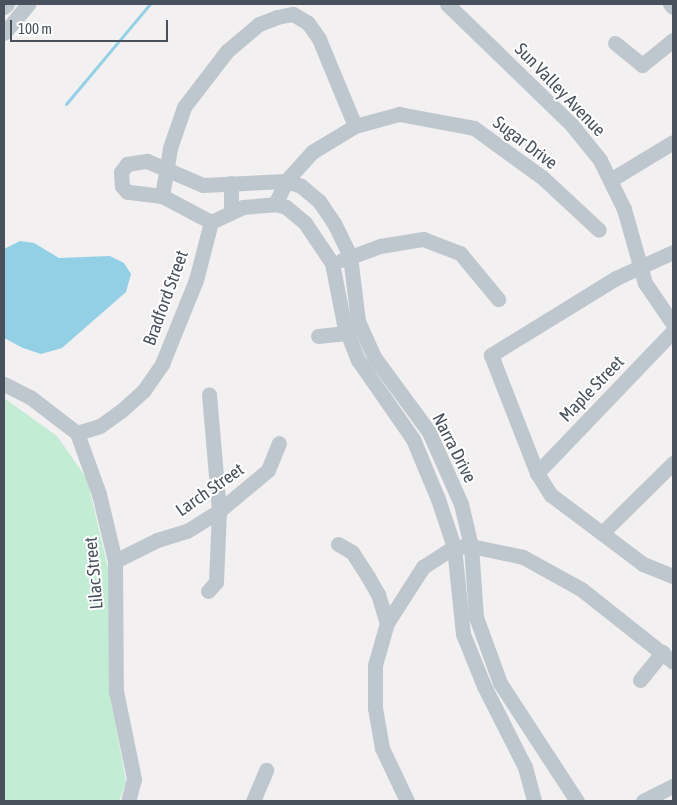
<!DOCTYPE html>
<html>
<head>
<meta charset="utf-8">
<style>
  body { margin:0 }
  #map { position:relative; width:677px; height:805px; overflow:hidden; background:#f2f0f0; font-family:"Asap Condensed",sans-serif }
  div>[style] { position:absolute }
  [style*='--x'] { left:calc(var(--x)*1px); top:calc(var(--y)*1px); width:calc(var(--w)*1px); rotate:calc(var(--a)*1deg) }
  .green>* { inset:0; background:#c2ecd4 }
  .water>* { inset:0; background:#93d0e6 }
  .stream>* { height:3px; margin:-1.5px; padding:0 1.5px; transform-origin:1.5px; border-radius:1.5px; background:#93d0e6 }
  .minor>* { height:15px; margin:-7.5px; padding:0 7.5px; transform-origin:7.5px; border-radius:7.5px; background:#bfc7ce }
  span { translate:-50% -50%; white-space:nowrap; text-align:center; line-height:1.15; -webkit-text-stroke:4px #fff; paint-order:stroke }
  .street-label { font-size:18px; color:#49525c }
  .frame { position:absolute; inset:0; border:5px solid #49525c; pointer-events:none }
  .scale { position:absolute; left:10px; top:20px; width:158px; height:22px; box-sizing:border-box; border:2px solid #49525c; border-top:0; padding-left:6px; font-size:15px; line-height:18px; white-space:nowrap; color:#49525c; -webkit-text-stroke:4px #fff; paint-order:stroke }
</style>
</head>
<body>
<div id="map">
  <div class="green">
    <div style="clip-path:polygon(4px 398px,57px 436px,87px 479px,110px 577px,109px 689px,126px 782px,119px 801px,4px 801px)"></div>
  </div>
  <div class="water">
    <div style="clip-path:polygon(20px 241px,34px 243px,59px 258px,110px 256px,124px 263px,131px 274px,126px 292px,62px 348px,41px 354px,23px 348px,4px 338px,4px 249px)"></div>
  </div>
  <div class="stream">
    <div style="--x:66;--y:104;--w:131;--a:-50"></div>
  </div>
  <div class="minor">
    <div style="--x:447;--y:4;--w:173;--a:44.1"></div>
    <div style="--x:571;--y:124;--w:46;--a:51.1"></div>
    <div style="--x:600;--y:160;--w:55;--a:63.9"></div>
    <div style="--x:624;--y:209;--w:77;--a:74.2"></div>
    <div style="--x:645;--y:283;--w:50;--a:55.7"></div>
    <div style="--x:670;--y:4;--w:4;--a:45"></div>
    <div style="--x:4;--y:7;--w:4;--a:-45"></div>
    <div style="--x:4;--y:33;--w:38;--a:-50"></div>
    <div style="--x:615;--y:43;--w:35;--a:39"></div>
    <div style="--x:642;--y:65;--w:40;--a:-39"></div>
    <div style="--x:612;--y:179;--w:71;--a:-31.2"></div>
    <div style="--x:162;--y:196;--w:49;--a:-80.5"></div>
    <div style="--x:170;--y:148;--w:43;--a:-71.1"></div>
    <div style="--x:184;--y:107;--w:71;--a:-52.5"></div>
    <div style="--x:227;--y:51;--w:42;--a:-40.2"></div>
    <div style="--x:259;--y:24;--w:19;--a:-21"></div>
    <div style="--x:277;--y:17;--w:16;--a:-11"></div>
    <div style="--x:293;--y:14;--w:17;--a:31"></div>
    <div style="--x:308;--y:23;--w:19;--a:55"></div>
    <div style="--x:319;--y:39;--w:94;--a:67.5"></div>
    <div style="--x:275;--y:204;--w:25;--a:-64"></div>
    <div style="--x:286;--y:181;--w:39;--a:-48"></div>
    <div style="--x:312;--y:152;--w:50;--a:-31.2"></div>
    <div style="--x:355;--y:126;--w:46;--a:-15.3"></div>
    <div style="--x:399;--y:114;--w:76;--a:10.6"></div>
    <div style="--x:474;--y:128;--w:85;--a:35.9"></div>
    <div style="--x:543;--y:178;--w:76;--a:42.9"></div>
    <div style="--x:231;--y:211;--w:28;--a:-90"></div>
    <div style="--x:211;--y:222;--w:55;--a:-152"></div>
    <div style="--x:162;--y:196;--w:35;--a:-173"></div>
    <div style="--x:127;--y:192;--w:8;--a:-130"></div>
    <div style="--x:122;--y:186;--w:14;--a:-94"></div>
    <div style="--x:121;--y:172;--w:10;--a:-53"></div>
    <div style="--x:127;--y:164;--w:20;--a:-9"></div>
    <div style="--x:147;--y:161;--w:61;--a:23.2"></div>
    <div style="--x:203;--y:185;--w:83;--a:-2.8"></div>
    <div style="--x:286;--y:181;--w:16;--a:18"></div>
    <div style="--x:301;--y:186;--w:23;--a:40"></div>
    <div style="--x:319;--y:201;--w:27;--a:56"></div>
    <div style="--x:334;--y:223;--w:37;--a:64"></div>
    <div style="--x:350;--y:256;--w:65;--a:83"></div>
    <div style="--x:358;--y:321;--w:39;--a:66"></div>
    <div style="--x:374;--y:357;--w:93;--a:53.7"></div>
    <div style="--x:429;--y:432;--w:79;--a:66"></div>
    <div style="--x:461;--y:504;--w:43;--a:76.6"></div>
    <div style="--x:471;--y:546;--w:71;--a:86"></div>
    <div style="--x:476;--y:617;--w:70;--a:70"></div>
    <div style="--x:500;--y:683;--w:141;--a:56.9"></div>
    <div style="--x:211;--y:222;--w:35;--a:-25"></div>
    <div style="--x:243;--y:207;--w:32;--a:-5"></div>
    <div style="--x:275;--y:204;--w:11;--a:15"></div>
    <div style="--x:286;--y:207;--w:25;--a:40"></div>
    <div style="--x:305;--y:223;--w:48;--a:56"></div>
    <div style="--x:332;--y:263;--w:62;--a:78.9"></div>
    <div style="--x:344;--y:324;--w:39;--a:69"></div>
    <div style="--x:358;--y:360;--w:96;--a:55.2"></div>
    <div style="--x:413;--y:439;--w:65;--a:67.4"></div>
    <div style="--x:438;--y:499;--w:51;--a:71.6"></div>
    <div style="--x:454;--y:547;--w:87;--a:84.1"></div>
    <div style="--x:463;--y:634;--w:56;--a:68"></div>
    <div style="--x:484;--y:686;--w:91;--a:63.2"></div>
    <div style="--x:525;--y:767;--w:35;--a:75"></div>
    <div style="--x:673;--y:252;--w:63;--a:155.5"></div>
    <div style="--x:616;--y:278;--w:147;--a:148.4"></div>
    <div style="--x:491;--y:355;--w:127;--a:68.7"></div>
    <div style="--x:537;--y:473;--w:26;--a:58"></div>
    <div style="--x:551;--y:495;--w:115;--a:36.9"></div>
    <div style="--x:643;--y:564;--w:32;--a:22"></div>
    <div style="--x:342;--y:260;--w:40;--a:-20.2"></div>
    <div style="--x:380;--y:246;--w:44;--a:-9.2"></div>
    <div style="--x:423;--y:239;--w:40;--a:21"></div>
    <div style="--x:460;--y:253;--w:60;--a:50.4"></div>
    <div style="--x:318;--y:336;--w:29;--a:-6"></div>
    <div style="--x:4;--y:384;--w:29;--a:27"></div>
    <div style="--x:30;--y:397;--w:59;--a:37.5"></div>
    <div style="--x:77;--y:433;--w:65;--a:70.2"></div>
    <div style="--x:99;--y:494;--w:69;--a:76.6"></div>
    <div style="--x:115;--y:561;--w:130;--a:89.6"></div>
    <div style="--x:116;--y:691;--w:90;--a:78.4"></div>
    <div style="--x:134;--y:779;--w:23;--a:105"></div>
    <div style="--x:77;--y:433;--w:24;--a:-17"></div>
    <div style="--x:100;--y:426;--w:26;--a:-36"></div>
    <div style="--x:121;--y:411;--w:31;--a:-42"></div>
    <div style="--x:144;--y:390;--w:32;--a:-55"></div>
    <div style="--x:162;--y:364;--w:91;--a:-68"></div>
    <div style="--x:196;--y:280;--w:60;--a:-75.5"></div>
    <div style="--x:537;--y:473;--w:197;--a:-46.2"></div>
    <div style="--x:602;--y:533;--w:100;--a:-44.6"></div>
    <div style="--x:338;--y:544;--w:16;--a:30"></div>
    <div style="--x:352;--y:552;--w:30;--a:57"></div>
    <div style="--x:368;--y:577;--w:20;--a:60"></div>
    <div style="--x:378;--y:594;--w:30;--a:73"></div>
    <div style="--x:115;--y:561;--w:47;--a:-26.6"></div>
    <div style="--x:157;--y:540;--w:31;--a:-17"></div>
    <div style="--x:187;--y:531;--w:38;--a:-32"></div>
    <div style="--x:219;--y:511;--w:64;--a:-39.9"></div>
    <div style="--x:268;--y:470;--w:29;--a:-68"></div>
    <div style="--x:208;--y:591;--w:12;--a:-48"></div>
    <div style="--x:216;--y:582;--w:71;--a:-87.6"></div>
    <div style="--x:219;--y:511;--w:117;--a:-94.9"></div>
    <div style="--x:640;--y:680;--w:36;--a:-51"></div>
    <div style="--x:253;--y:801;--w:34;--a:-67"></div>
    <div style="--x:407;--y:801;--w:59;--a:-115.3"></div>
    <div style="--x:382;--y:748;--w:41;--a:-99.9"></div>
    <div style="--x:375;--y:708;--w:43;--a:-90"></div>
    <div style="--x:375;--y:665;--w:44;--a:-74.1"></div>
    <div style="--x:387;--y:623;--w:67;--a:-57.3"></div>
    <div style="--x:423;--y:567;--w:37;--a:-33"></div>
    <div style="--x:454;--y:547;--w:17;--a:-3"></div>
    <div style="--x:471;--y:546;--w:53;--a:11.9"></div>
    <div style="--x:523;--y:557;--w:66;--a:28.9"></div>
    <div style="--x:581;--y:589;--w:117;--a:38.4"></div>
    <div style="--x:643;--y:801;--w:34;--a:-27"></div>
  </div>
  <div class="street-label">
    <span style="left:560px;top:90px;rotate:46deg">Sun Valley Avenue</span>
    <span style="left:525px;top:143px;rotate:37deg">Sugar Drive</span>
    <span style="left:166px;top:298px;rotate:-70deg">Bradford Street</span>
    <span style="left:592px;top:389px;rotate:-46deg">Maple Street</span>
    <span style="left:454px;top:448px;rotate:63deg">Narra Drive</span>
    <span style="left:210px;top:490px;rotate:-35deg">Larch Street</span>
    <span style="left:94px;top:573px;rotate:-95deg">Lilac Street</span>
  </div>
  <div class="frame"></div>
  <div class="scale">100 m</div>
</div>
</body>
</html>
